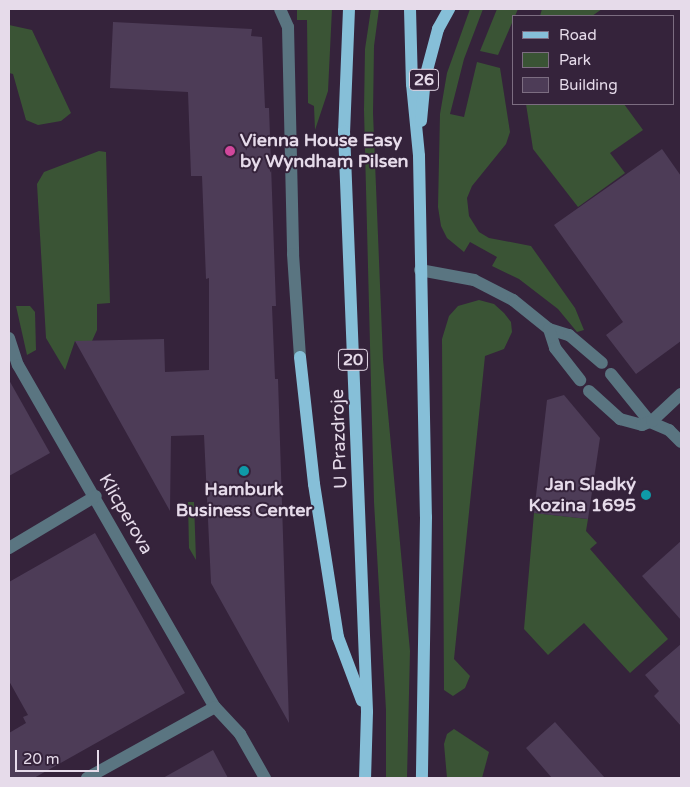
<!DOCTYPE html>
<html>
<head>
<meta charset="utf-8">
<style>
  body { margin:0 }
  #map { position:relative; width:690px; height:787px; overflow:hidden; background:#35233b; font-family:"Varela Round",sans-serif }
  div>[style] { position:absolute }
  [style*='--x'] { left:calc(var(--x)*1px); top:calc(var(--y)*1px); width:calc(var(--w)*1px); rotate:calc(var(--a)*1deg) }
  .green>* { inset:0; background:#3a5435 }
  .building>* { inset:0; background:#4d3c57 }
  .minor>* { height:12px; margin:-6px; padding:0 6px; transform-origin:6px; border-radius:6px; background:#5a7581 }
  .major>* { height:12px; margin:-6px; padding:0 6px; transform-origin:6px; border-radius:6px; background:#86bfd8 }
  .dots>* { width:14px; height:14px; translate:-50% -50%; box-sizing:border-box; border:2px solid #35233b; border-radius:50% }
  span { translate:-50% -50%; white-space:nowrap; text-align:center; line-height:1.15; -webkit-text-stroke:4px #35233b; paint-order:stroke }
  .shield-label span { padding:1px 4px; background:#35233b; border:1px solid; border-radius:4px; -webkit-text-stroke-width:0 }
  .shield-label { font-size:16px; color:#e6dbea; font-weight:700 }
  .poi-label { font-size:18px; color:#e6dbea; font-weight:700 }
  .left { translate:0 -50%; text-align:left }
  .right { translate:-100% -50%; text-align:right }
  .street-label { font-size:18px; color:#e6dbea }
  .frame { position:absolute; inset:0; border:10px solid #e6dbea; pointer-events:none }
  .legend { position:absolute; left:512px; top:15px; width:162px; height:90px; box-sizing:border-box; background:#35233b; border:1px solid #7c6d81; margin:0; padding:6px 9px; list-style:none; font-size:15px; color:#e6dbea }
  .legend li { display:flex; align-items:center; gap:10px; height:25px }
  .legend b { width:25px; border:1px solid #7c6d81 }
  .scale { position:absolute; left:15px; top:750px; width:84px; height:22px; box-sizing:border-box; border:2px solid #e6dbea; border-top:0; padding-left:6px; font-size:15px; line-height:18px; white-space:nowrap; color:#e6dbea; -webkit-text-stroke:4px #35233b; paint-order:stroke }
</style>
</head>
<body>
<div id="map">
  <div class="green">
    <div style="clip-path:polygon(297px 9px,332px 9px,328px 91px,315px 130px,314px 106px,308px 103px,307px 20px,297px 20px)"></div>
    <div style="clip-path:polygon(371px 9px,379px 9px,374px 46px,373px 113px,383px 359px,410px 651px,407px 778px,386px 778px,386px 710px,374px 502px,364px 110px,365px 49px)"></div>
    <div style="clip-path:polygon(470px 9px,483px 9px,464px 59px,450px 114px,464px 117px,477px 62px,500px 68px,510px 132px,506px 144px,472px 186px,467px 198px,469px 216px,479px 232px,489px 238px,531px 246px,575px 308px,584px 330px,577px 332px,558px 309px,519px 279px,492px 266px,497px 257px,470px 242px,464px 252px,447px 238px,441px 226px,438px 207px,440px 114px,447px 73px)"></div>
    <div style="clip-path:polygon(497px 9px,518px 9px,498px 55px,480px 51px)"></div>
    <div style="clip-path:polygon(542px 9px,602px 9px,592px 16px,540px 16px)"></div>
    <div style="clip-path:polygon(9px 25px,32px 30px,71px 113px,61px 121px,38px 125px,26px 120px,13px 74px,9px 73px)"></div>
    <div style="clip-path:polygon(526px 104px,624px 104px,643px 130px,610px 153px,625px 173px,578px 207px,533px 149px)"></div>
    <div style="clip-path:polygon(99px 151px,106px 152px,110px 303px,97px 304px,97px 330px,92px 341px,75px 341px,65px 370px,46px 338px,37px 184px,44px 172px)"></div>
    <div style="clip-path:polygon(479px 300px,494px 304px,504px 313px,511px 322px,512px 332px,504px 349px,485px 356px,454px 659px,470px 676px,465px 688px,453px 696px,444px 690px,442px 339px,449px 316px,458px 306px)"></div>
    <div style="clip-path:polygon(16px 306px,30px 306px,35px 312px,36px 350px,27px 355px)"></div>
    <div style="clip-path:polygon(188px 502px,194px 502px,196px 560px,189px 548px)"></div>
    <div style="clip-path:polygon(534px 513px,588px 519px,586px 531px,597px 543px,590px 549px,668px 639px,630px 673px,584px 623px,548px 655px,524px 629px)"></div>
    <div style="clip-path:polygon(454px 729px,489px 752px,482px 778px,447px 778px,444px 744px,447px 734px)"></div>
  </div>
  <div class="building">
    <div style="clip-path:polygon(113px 22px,252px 29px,251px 36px,262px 37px,265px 108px,269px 108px,276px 306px,272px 306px,275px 379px,278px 379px,289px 723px,211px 583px,204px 435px,171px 436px,170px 511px,75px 341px,164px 339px,165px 372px,209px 370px,209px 278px,206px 279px,202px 176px,191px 176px,188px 92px,110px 88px)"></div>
    <div style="clip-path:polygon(662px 149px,681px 176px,681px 341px,636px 374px,606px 335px,623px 322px,554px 225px)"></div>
    <div style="clip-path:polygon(9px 380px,50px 453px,9px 476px)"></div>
    <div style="clip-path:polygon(564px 395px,600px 438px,588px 519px,534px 513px,547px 400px)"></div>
    <div style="clip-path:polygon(95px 533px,185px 693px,34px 778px,9px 778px,9px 733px,26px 723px,23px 717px,28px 715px,9px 681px,9px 582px)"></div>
    <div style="clip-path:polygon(681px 541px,681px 620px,642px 576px)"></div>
    <div style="clip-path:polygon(681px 644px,681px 726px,654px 696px,659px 691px,645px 675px)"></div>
    <div style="clip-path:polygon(555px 722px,605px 778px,552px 778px,526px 748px)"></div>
    <div style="clip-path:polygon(213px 750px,228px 778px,163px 778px)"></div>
  </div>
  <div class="minor">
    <div style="--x:280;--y:9;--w:20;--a:66"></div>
    <div style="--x:288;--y:27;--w:227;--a:88.7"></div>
    <div style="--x:293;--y:254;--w:103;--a:86.1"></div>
    <div style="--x:420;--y:270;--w:55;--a:10.5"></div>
    <div style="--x:474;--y:280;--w:44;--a:27.1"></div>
    <div style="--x:513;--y:300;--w:46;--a:38.9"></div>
    <div style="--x:549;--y:329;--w:21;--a:17"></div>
    <div style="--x:569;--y:335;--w:43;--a:40.3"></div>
    <div style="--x:549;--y:329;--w:20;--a:72"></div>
    <div style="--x:555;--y:348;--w:41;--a:52"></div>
    <div style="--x:9;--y:338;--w:28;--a:72"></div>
    <div style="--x:18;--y:365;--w:395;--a:60.1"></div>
    <div style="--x:215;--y:707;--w:37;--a:47"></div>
    <div style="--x:240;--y:734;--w:51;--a:60.4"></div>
    <div style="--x:611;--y:374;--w:62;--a:50.9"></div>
    <div style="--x:650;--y:422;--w:21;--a:23"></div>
    <div style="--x:669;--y:430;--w:17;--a:45"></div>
    <div style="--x:589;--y:391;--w:42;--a:42.1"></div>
    <div style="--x:620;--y:419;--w:23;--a:15"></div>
    <div style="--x:642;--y:425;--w:11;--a:-22"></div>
    <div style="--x:652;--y:421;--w:40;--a:-43"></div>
    <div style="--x:9;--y:548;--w:101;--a:-30.9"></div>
    <div style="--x:87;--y:778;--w:146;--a:-29"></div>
  </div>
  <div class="major">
    <div style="--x:349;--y:9;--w:122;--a:92.3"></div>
    <div style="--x:344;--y:131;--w:581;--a:87.73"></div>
    <div style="--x:367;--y:712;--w:66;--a:91.7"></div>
    <div style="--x:410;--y:9;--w:75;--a:88.5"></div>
    <div style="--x:412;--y:84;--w:72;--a:84.4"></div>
    <div style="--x:419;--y:156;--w:361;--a:88.9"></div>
    <div style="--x:426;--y:517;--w:261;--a:90.9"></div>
    <div style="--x:421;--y:121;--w:43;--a:-84.7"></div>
    <div style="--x:425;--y:78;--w:51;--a:-75.1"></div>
    <div style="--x:438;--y:29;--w:23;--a:-61"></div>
    <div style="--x:300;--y:357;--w:128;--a:83.7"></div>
    <div style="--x:314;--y:484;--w:155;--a:81.1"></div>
    <div style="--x:338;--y:637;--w:68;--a:69.4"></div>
  </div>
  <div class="dots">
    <div style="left:230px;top:151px;background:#d1479c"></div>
    <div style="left:244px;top:471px;background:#0f9aa8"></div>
    <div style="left:646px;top:495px;background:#0f9aa8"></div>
  </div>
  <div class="shield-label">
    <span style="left:424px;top:80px">26</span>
    <span style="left:353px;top:360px">20</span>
  </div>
  <div class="poi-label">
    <span class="left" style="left:240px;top:151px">Vienna House Easy<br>by Wyndham Pilsen</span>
    <span class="right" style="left:636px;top:495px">Jan Sladký<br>Kozina 1695</span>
    <span style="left:244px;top:500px">Hamburk<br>Business Center</span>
  </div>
  <div class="street-label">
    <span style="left:339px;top:439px;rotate:-92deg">U Prazdroje</span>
    <span style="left:126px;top:514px;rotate:60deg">Klicperova</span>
  </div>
  <div class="frame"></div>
  <ul class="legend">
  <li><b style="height:6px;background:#86bfd8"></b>Road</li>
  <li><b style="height:14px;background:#3a5435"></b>Park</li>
  <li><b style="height:14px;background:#4d3c57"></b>Building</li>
  </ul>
  <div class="scale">20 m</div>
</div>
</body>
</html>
